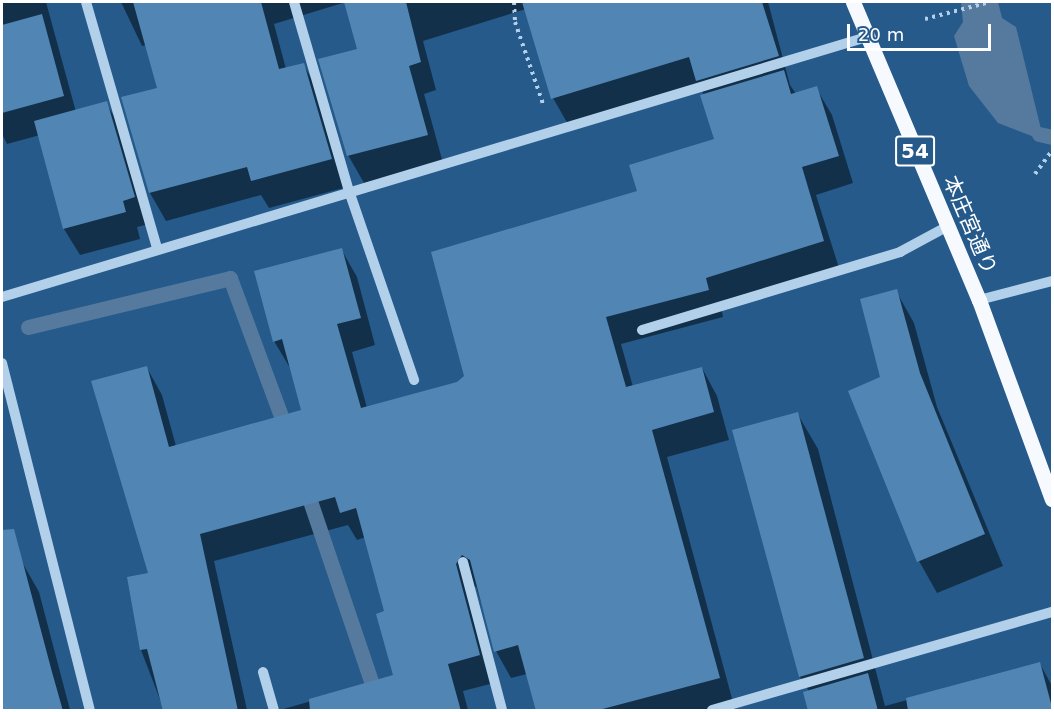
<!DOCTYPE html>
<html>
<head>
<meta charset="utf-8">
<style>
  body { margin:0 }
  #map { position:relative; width:1054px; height:712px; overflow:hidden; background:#255a8b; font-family:"DejaVu Sans","Noto Sans JP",sans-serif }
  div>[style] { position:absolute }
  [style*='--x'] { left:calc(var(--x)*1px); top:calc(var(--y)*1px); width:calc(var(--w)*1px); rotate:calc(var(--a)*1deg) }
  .water>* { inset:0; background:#567a9d }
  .shadow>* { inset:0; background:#0007 }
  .stream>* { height:15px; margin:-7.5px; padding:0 7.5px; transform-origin:7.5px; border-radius:7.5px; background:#567a9d }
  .building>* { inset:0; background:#5186b4 }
  .path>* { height:4px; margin-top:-2px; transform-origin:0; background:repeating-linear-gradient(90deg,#b2d0ea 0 3px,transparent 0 7.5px) }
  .minor>* { height:10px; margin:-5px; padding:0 5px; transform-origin:5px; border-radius:5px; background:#b2d0ea }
  .major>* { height:15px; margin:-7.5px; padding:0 7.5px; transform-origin:7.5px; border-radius:7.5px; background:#f6fafe }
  span { translate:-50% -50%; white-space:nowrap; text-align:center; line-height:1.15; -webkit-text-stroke:4.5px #255a8b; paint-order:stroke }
  .shield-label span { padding:2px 4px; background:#255a8b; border:2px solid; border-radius:4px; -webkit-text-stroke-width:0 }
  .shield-label { font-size:20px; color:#fff; font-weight:700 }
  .street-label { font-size:21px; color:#fff }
  .frame { position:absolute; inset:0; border:3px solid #fff; pointer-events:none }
  .scale { position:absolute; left:847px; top:24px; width:144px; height:27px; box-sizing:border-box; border:3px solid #fff; border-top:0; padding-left:8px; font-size:18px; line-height:21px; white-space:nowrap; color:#fff; -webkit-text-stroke:4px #255a8b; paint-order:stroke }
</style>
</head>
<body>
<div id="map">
  <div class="water">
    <div style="clip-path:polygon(961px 2px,998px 2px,1002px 18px,1016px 27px,1041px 129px,1037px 138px,998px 123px,969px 86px,954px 36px,963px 22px)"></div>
  </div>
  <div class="shadow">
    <div style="clip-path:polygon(2px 2px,46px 2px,76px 112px,106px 103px,122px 130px,149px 224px,137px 227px,140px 239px,80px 255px,64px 229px,40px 135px,7px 144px,2px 134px)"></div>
    <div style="clip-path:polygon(121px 2px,768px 2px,790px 85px,796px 94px,816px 88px,832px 115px,853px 183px,816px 195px,839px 268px,721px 306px,723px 317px,621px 344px,633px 387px,702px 368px,717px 396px,729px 440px,667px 457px,734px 706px,716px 710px,538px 710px,527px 674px,511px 678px,496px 651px,476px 586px,470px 592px,494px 683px,463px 691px,468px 710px,280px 710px,395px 677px,386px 613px,366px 537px,357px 540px,348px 525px,214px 561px,247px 710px,164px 710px,141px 650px,150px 575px,147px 368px,162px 395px,176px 446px,302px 411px,290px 368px,274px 341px,341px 249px,357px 277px,375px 345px,352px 352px,367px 408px,458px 383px,639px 192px,716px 140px,701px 86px,569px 126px,553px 98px,526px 9px,423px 41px,436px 90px,424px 94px,443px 163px,364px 183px,348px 155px,359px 50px,346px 2px,274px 24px,286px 69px,303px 64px,319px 92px,347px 187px,269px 208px,261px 195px,166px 221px,150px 193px,123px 98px,159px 89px,147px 45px,142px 46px)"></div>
    <div style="clip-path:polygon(896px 291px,914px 323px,937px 407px,1003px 566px,937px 593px,919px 561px,882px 378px)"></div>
    <div style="clip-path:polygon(797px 413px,818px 449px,885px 706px,1040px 664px,1052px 686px,1052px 710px,810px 710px,809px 691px,800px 677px)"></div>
    <div style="clip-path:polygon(22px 562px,39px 592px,70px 710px,2px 710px,2px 568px)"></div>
  </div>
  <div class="stream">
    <div style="--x:1039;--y:134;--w:13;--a:13"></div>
    <div style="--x:28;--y:327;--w:208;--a:-13.6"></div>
    <div style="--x:230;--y:278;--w:167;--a:69.7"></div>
    <div style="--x:305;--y:486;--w:225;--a:71.3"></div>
  </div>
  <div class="building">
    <div style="clip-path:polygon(133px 2px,261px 2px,279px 69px,304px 63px,332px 159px,251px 181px,247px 167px,149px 193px,121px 97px,157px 88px)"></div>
    <div style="clip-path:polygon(344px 2px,406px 2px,421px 62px,409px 66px,428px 135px,347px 156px,318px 59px,357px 49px)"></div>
    <div style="clip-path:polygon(522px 2px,762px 2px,779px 56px,696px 81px,689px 57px,551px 99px)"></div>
    <div style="clip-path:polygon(42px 14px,64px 96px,2px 113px,2px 25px)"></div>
    <div style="clip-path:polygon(784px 70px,791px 94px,817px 86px,839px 156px,802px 167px,824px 241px,706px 278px,709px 290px,606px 317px,626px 387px,702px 367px,714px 412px,652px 430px,720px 678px,595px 711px,536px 711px,518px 645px,494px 652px,470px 560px,462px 555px,456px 564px,480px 655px,448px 664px,461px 711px,310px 711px,309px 699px,393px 675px,376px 614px,384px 611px,356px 508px,340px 513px,335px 497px,200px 534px,238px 711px,163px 711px,147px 649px,140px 650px,127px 577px,148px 573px,91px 381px,147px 366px,169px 447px,301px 410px,282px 339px,273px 342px,254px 271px,342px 248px,361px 318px,337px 324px,361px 408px,457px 382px,464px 376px,431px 252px,637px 191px,629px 165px,714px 139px,700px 95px)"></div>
    <div style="clip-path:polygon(107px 101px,135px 197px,123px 201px,126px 212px,63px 229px,34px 121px)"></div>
    <div style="clip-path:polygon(897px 289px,920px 373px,985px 534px,917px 562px,848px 391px,880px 377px,860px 299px)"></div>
    <div style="clip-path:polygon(798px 412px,864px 658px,799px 677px,732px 430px)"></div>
    <div style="clip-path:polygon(14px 529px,52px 672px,63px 711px,2px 711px,2px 530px)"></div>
    <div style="clip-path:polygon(1040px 662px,1053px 711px,908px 711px,906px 698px)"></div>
    <div style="clip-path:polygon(868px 673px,878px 711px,808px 711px,803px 692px)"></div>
  </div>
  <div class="path">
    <div style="--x:514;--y:2;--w:20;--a:87"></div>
    <div style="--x:515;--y:22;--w:87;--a:71.1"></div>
    <div style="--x:925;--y:19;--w:67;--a:-14.7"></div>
    <div style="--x:1035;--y:174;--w:29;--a:-54"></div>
  </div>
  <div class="minor">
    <div style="--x:86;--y:2;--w:256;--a:73.9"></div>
    <div style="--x:294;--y:2;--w:197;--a:73.8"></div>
    <div style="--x:349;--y:191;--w:200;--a:71"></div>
    <div style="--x:2;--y:297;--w:903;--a:-16.73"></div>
    <div style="--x:979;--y:300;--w:75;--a:-14.6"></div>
    <div style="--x:642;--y:330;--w:270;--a:-16.8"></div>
    <div style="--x:900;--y:252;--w:55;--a:-28.4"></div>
    <div style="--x:2;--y:363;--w:358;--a:75.8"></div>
    <div style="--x:463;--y:562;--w:153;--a:75.2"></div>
    <div style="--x:263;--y:672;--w:40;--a:74"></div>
    <div style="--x:712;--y:710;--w:354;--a:-16.1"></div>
  </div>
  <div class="major">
    <div style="--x:853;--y:2;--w:324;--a:67.1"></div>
    <div style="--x:979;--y:300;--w:212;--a:69.9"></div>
  </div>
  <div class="shield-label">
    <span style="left:915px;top:151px">54</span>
  </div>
  <div class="street-label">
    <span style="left:970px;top:225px;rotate:67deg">本庄宮通り</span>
  </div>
  <div class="frame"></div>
  <div class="scale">20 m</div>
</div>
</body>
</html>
